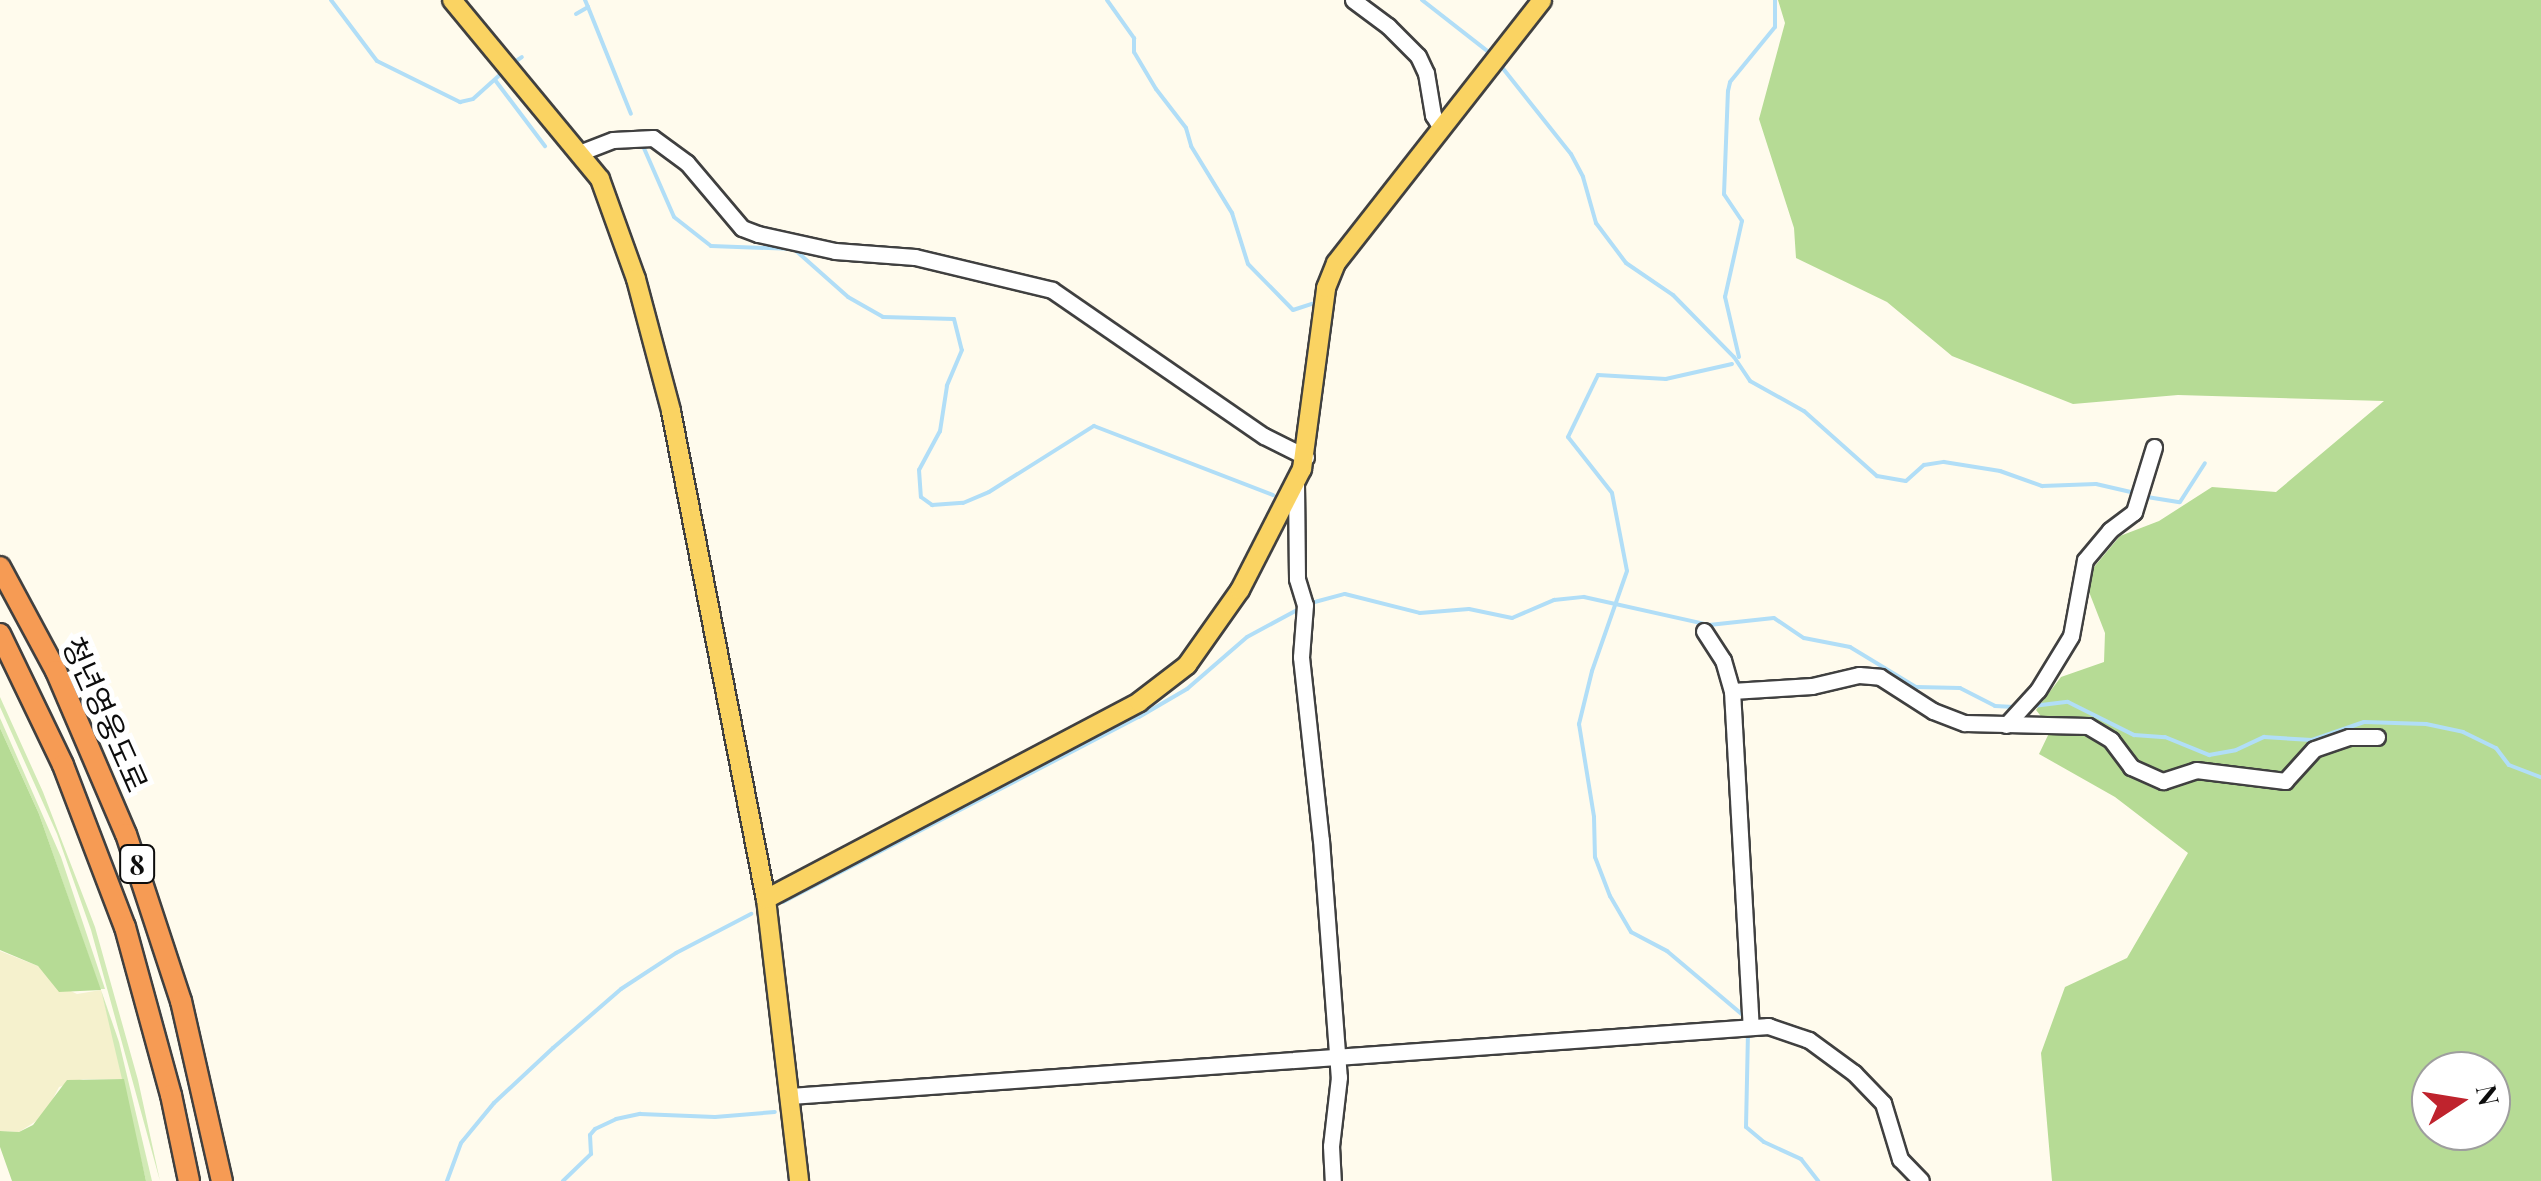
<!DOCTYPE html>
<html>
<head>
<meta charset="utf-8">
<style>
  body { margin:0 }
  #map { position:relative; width:2541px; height:1181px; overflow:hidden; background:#fffbed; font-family:"Playfair Display","Noto Sans KR",serif }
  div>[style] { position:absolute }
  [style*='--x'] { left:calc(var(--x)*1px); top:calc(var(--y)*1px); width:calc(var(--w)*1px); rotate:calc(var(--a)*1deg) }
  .farmland>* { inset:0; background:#f5f1cd }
  .green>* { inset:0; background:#d2eab6 }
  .forest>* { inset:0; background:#b6db95 }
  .stream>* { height:4px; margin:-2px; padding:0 2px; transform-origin:2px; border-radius:2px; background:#b1def7 }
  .roads { filter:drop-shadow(2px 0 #404040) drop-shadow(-2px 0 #404040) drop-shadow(0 2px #404040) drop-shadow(0 -2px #404040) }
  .minor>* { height:15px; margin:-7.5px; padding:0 7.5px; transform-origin:7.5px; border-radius:7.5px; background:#fff }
  .major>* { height:18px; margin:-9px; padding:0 9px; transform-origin:9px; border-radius:9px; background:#fad362 }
  .highway>* { height:20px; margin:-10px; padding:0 10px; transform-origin:10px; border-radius:10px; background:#f69b54 }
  span { translate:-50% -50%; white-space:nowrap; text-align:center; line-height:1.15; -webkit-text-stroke:10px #fff; paint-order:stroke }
  .shield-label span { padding:2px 8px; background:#fff; border:2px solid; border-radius:8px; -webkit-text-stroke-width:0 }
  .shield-label { font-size:28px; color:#0d0d0d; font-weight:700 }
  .street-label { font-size:30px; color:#0d0d0d }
  .north { position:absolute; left:2411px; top:1051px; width:100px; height:100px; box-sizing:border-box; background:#fff; border:2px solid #9e9e9e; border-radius:50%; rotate:78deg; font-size:28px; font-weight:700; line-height:40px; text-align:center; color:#0d0d0d }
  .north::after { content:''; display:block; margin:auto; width:35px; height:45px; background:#bf232d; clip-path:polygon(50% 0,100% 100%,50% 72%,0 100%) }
</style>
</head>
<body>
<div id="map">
  <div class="farmland">
    <div style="clip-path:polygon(0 951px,38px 966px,56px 984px,77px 994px,101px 990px,124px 1079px,83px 1079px,59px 1087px,44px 1116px,19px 1132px,0 1131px)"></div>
  </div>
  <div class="green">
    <div style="clip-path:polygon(0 697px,43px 792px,95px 927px,138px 1080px,160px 1181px,91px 930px,57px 834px,0 707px)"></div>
    <div style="clip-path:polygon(0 718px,61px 857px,105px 989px,100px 989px,39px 814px,0 728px)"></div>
    <div style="clip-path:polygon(101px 990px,119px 1042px,152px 1181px,146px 1181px)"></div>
  </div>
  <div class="forest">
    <div style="clip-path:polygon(evenodd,1778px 0,2541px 0,2541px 1181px,2052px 1181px,2041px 1053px,2065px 987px,2127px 958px,2188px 853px,2115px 797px,2039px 754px,2051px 729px,2036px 710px,2061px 677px,2104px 662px,2105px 633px,2084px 579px,2120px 536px,2159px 521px,2212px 487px,2276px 492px,2384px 401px,2178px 395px,2073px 404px,1952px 356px,1887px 302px,1796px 258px,1794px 228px,1759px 119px,1785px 23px,1778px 0,2431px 1071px,2491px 1071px,2491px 1131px,2431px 1131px,2431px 1071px)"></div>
    <div style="clip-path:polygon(0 728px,39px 814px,101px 990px,59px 992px,38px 966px,0 950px)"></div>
    <div style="clip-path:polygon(124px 1079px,146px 1181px,12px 1181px,0 1147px,0 1131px,19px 1132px,33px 1125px,67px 1080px)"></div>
  </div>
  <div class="stream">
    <div style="--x:331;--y:0;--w:76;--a:53"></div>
    <div style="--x:377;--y:61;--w:93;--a:26.3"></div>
    <div style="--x:460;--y:102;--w:13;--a:-13"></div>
    <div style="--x:473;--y:99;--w:40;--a:-42"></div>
    <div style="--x:1107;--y:0;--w:47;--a:54.6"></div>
    <div style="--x:1134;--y:38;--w:14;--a:90"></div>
    <div style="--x:1134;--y:52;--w:43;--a:59.3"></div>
    <div style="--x:1156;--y:89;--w:49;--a:52.4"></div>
    <div style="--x:1186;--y:128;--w:19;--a:74"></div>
    <div style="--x:1191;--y:146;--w:79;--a:58.5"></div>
    <div style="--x:1232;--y:213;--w:53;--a:72.6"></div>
    <div style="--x:1248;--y:264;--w:64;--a:45.6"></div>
    <div style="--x:1293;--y:310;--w:23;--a:-18"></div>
    <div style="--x:1422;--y:0;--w:88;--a:38"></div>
    <div style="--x:588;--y:7;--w:115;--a:68.1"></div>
    <div style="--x:576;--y:14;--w:14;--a:-30"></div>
    <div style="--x:588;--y:7;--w:8;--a:-113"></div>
    <div style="--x:516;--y:61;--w:7;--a:-34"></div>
    <div style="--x:1501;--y:66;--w:112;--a:51.5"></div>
    <div style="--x:1571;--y:154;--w:26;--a:62"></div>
    <div style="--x:1583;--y:177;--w:48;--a:74.2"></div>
    <div style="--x:1596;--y:223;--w:50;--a:53.1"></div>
    <div style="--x:1626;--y:263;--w:57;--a:34.2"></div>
    <div style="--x:1673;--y:295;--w:87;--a:45.5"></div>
    <div style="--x:1734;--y:357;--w:29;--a:56"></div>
    <div style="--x:1750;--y:381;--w:62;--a:29.1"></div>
    <div style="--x:1804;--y:411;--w:98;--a:41.7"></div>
    <div style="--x:1877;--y:476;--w:29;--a:10"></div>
    <div style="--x:1906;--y:481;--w:24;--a:-42"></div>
    <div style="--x:1924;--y:465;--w:20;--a:-9"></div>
    <div style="--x:1944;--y:462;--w:57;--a:9.1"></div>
    <div style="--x:2000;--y:471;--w:45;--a:19.7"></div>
    <div style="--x:2042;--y:486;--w:54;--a:-2.1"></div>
    <div style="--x:2096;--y:484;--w:39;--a:13"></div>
    <div style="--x:495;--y:80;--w:83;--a:52.9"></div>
    <div style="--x:643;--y:146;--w:77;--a:66.4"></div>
    <div style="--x:674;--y:217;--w:47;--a:38.1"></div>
    <div style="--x:711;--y:246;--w:83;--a:2.1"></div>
    <div style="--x:794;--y:249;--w:72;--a:41.6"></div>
    <div style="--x:848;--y:297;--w:40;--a:29.7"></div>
    <div style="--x:883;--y:317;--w:71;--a:1.6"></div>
    <div style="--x:954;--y:319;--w:32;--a:76"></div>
    <div style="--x:962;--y:350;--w:39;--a:113"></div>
    <div style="--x:947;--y:386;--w:46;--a:98.8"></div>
    <div style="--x:940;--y:431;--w:44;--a:118.3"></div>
    <div style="--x:919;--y:470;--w:27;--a:86"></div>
    <div style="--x:921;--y:497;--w:14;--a:36"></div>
    <div style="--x:932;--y:505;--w:31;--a:-4"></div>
    <div style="--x:963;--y:503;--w:28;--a:-23"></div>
    <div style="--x:989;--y:492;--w:124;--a:-32.2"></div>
    <div style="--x:1094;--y:426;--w:192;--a:21.1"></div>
    <div style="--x:1739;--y:357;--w:62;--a:-103.1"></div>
    <div style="--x:1725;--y:297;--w:78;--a:-77.4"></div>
    <div style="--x:1742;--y:221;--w:32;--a:-124"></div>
    <div style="--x:1724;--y:194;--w:103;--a:-87.8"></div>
    <div style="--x:1728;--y:91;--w:9;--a:-77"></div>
    <div style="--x:1730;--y:82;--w:71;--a:-50.7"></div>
    <div style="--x:1775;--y:27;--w:27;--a:-90"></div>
    <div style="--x:1732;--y:364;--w:68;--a:167.2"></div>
    <div style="--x:1666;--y:379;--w:68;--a:-176.6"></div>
    <div style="--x:1598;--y:375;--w:69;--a:115.8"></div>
    <div style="--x:1568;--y:437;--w:71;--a:51.8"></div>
    <div style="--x:1612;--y:493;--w:79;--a:79.1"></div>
    <div style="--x:1627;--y:571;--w:106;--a:109.3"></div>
    <div style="--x:1592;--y:671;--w:55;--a:103.8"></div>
    <div style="--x:1579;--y:724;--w:94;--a:80.8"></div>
    <div style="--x:1594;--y:817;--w:40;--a:88.6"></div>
    <div style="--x:1595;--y:857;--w:42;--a:69"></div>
    <div style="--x:1610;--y:896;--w:42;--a:59.7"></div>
    <div style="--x:1631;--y:932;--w:41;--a:27.8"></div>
    <div style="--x:1667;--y:951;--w:102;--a:40.2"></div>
    <div style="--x:2147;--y:497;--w:33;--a:9"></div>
    <div style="--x:2180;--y:502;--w:46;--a:-57.3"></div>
    <div style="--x:1311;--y:603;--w:35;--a:-15"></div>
    <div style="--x:1345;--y:594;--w:77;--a:14.2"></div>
    <div style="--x:1420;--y:613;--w:49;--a:-4.7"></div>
    <div style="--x:1469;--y:609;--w:44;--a:11.8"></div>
    <div style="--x:1512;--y:618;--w:46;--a:-23.2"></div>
    <div style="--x:1554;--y:600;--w:30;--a:-6"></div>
    <div style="--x:1584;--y:597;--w:128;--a:12.6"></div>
    <div style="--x:1709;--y:625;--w:65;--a:-6.1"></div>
    <div style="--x:1774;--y:618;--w:36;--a:34"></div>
    <div style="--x:1804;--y:638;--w:47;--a:11.1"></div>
    <div style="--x:1850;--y:647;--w:77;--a:31.2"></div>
    <div style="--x:1916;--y:687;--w:44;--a:1.3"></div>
    <div style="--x:1960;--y:688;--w:39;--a:27"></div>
    <div style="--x:1995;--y:706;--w:19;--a:3"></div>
    <div style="--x:2033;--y:706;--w:35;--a:-7"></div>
    <div style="--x:2068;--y:702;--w:74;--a:26.6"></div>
    <div style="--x:2134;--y:735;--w:31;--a:4"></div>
    <div style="--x:2165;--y:737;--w:48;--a:22.2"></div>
    <div style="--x:2209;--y:755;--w:27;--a:-10"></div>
    <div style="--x:2236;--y:750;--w:31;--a:-25"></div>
    <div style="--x:2264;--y:737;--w:48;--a:3.6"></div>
    <div style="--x:2312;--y:740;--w:55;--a:-19.1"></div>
    <div style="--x:2364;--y:722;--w:62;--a:1.8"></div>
    <div style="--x:2426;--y:724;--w:38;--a:12"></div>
    <div style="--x:2463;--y:732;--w:37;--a:26"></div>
    <div style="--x:2496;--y:748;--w:21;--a:53"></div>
    <div style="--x:2509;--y:765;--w:34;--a:21"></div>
    <div style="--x:783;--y:902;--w:401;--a:-27.5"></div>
    <div style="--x:1139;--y:717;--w:56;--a:-30.3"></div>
    <div style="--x:1187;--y:689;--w:79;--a:-40.9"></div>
    <div style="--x:1247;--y:637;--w:59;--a:-28.3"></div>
    <div style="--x:1748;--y:1032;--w:95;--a:91.2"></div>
    <div style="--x:1746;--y:1127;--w:23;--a:40"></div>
    <div style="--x:1764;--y:1142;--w:41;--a:24.7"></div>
    <div style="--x:1801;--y:1159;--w:28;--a:52"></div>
    <div style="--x:447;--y:1181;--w:40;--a:-69.8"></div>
    <div style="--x:461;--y:1143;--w:52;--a:-50.5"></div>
    <div style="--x:494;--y:1103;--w:81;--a:-43"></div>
    <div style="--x:553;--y:1048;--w:90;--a:-40.9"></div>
    <div style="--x:621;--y:989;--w:66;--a:-33.2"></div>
    <div style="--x:676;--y:953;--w:85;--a:-27.5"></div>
    <div style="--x:563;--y:1181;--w:39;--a:-44"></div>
    <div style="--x:591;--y:1154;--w:19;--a:-93"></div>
    <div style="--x:590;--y:1135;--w:8;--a:-50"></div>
    <div style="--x:595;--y:1129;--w:23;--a:-25"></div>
    <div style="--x:616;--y:1119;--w:25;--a:-12"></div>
    <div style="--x:640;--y:1114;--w:75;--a:2.3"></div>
    <div style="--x:715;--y:1117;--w:60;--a:-4.8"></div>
  </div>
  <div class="roads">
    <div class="minor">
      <div style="--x:1353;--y:0;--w:44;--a:36.6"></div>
      <div style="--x:1388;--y:26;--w:42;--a:45"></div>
      <div style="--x:1418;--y:56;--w:19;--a:65"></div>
      <div style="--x:1426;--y:73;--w:43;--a:80.5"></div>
      <div style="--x:1433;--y:115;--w:13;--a:58"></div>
      <div style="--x:579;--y:153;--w:36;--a:-21"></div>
      <div style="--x:613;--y:140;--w:40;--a:-2.9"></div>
      <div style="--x:653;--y:138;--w:42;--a:36.3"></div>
      <div style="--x:687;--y:163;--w:85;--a:49.8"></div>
      <div style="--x:742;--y:228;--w:17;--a:21"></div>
      <div style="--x:758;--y:234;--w:79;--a:12.4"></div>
      <div style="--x:835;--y:251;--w:80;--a:4.3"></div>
      <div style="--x:915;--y:257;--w:141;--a:13.5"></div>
      <div style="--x:1052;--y:290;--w:257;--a:34.6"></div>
      <div style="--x:1264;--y:436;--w:47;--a:26.6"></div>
      <div style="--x:1296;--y:483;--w:96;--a:89.4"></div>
      <div style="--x:1297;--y:579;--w:27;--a:73"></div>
      <div style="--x:1305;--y:605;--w:52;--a:94.4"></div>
      <div style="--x:1301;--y:657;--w:184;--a:83.8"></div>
      <div style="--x:1321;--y:840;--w:238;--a:85.7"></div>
      <div style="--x:1339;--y:1077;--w:69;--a:96.6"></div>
      <div style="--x:1331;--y:1146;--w:35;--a:87"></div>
      <div style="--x:1704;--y:631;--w:35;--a:57"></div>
      <div style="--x:1723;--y:660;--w:32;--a:74"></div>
      <div style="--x:1732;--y:691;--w:336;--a:86.8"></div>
      <div style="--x:1732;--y:691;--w:80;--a:-3.6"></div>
      <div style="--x:1812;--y:686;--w:48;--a:-13.2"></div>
      <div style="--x:1859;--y:675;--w:21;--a:5"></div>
      <div style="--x:1880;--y:677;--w:63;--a:32.7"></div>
      <div style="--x:1933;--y:711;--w:34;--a:21"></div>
      <div style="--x:1965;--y:723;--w:123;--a:1.4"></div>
      <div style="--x:2088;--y:726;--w:27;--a:31"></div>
      <div style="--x:2111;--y:740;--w:34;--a:53"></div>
      <div style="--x:2131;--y:767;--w:35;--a:24"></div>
      <div style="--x:2163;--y:781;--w:35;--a:-18"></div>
      <div style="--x:2196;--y:770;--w:90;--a:7"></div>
      <div style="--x:2285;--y:781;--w:43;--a:-47.8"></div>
      <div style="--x:2314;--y:749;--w:37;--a:-19"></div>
      <div style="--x:2349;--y:737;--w:28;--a:0"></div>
      <div style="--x:2006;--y:725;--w:47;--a:-47.6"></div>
      <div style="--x:2038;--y:690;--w:63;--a:-58.6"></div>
      <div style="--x:2071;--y:636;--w:77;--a:-79.6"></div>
      <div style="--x:2085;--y:560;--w:39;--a:-50"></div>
      <div style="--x:2110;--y:530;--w:30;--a:-37"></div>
      <div style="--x:2134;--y:512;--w:68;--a:-72.9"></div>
      <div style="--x:790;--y:1096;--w:981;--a:-4.09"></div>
      <div style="--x:1768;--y:1026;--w:43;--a:18.9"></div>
      <div style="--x:1809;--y:1040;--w:56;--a:36.3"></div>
      <div style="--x:1854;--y:1073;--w:42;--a:46"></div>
      <div style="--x:1883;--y:1103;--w:59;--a:73.1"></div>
      <div style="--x:1900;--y:1159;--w:30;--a:46"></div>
    </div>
    <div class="major">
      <div style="--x:452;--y:0;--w:232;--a:50.4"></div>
      <div style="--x:600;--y:179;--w:106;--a:70.2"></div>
      <div style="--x:636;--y:279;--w:137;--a:75.1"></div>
      <div style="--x:671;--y:411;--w:497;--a:79"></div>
      <div style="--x:766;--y:899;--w:284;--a:83.3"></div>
      <div style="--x:766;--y:899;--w:422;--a:-27.8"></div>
      <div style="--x:1139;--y:702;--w:61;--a:-37.6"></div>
      <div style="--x:1187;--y:665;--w:92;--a:-54.8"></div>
      <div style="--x:1240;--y:590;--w:136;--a:-62.9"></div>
      <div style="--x:1302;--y:469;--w:183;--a:-82.4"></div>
      <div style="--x:1326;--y:288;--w:27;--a:-68"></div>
      <div style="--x:1336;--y:263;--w:334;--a:-51.9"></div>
    </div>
    <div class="highway">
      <div style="--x:0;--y:567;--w:118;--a:61.7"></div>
      <div style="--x:56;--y:671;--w:177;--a:66.8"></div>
      <div style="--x:126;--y:834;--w:176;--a:71.8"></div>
      <div style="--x:181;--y:1001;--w:185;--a:77.2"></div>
      <div style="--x:0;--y:634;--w:145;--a:64.3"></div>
      <div style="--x:63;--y:765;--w:173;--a:69.1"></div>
      <div style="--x:125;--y:927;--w:174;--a:74.7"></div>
      <div style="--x:171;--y:1095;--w:88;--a:78.2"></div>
    </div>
  </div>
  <div class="shield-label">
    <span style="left:137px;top:864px">8</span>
  </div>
  <div class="street-label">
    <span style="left:106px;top:714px;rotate:66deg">청년영웅도로</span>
  </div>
  <div class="north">N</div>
</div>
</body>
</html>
